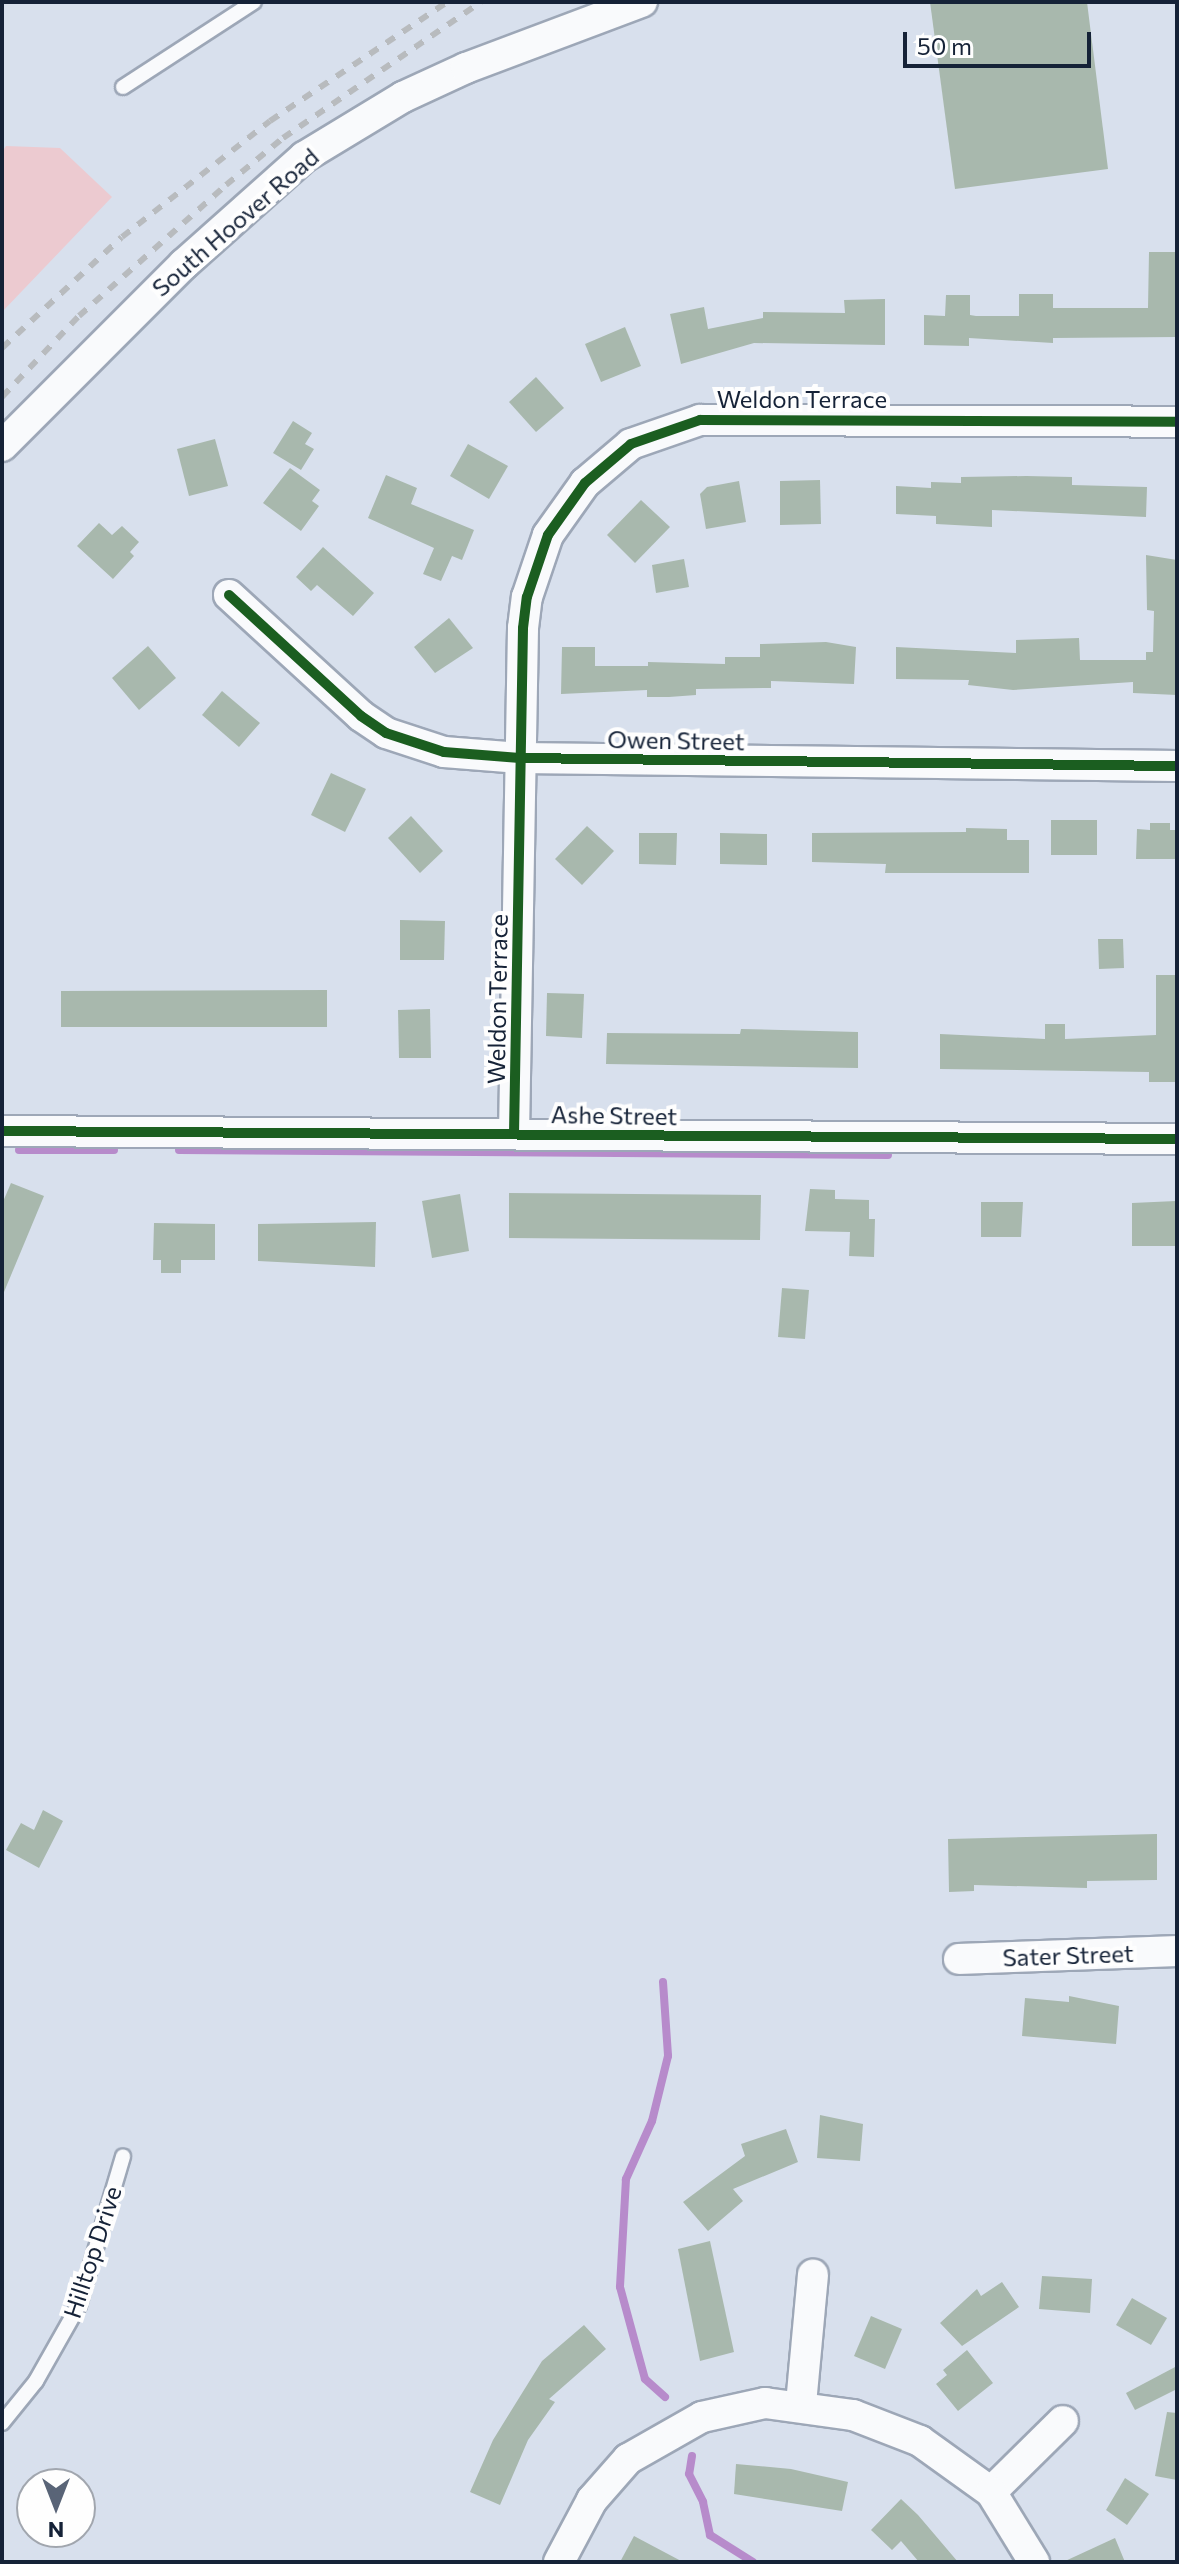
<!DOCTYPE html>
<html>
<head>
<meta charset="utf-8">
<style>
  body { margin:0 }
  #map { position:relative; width:1179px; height:2564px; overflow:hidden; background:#d8e0ed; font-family:Commissioner,sans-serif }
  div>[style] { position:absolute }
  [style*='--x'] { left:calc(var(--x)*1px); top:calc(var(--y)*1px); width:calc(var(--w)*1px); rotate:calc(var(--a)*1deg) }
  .green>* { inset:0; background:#eccad0 }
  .stream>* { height:8px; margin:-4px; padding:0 4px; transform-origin:4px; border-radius:4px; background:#b78bcb }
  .building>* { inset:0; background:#a8b8ad }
  .roads { filter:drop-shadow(2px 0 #9da7b7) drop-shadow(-2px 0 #9da7b7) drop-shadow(0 2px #9da7b7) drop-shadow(0 -2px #9da7b7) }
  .service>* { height:14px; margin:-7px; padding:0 7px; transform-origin:7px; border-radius:7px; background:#f9fafc }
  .minor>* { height:30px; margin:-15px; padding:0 15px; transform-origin:15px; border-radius:15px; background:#f9fafc }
  .rail>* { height:6px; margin-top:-3px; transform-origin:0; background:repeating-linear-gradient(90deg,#b8bbbe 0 10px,transparent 0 20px) }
  .cycleway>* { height:10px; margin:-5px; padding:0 5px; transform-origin:5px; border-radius:5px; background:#1b5e20 }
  span { translate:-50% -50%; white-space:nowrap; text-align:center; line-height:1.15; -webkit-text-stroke:8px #fefefe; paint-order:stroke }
  .street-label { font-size:24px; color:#152237 }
  .frame { position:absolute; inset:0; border:4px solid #152237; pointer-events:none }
  .north { position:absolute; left:16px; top:2468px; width:80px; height:80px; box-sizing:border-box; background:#fefefe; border:2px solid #a1a6ae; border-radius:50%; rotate:180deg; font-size:22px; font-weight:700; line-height:32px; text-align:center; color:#152237 }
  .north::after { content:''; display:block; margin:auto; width:28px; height:36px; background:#596477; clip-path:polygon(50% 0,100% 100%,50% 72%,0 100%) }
  .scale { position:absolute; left:903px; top:32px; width:188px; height:36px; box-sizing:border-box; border:4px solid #152237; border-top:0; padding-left:10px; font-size:24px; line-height:28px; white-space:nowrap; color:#152237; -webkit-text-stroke:6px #fefefe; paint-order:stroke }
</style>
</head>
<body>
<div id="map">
  <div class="green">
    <div style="clip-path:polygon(6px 146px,60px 148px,112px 197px,2px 312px,2px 152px)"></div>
  </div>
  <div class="stream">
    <div style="--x:19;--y:1150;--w:95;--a:0"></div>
    <div style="--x:179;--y:1150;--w:709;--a:0.4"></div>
    <div style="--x:663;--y:1982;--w:74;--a:86.1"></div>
    <div style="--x:668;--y:2056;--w:67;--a:103.8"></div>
    <div style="--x:652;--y:2121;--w:64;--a:114.1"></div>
    <div style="--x:626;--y:2179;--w:108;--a:93.2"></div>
    <div style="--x:620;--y:2287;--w:95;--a:74.8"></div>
    <div style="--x:645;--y:2379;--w:27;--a:42"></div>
    <div style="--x:692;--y:2456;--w:18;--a:99"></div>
    <div style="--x:689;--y:2474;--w:31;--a:63"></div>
    <div style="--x:703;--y:2502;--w:34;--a:78"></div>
    <div style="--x:710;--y:2535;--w:51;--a:32.1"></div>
  </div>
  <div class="building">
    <div style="clip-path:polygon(930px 2px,1087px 2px,1108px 169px,955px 189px)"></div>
    <div style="clip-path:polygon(1149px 252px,1177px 252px,1177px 337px,1053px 338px,1053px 343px,969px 338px,969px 346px,924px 345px,924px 315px,945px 316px,946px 295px,970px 295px,970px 315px,976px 316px,1019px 316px,1019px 294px,1053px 294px,1053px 308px,1148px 308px)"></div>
    <div style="clip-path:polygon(885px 299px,885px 345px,754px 343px,681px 364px,670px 314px,704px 307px,708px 329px,763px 318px,763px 312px,845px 313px,844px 300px)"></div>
    <div style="clip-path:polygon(625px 327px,641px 366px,601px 382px,585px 344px)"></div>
    <div style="clip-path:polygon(536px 377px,564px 408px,536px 432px,509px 402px)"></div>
    <div style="clip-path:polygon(293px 421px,312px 433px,305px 444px,314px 449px,301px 470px,273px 453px)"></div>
    <div style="clip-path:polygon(215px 439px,228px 486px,189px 496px,177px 449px)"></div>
    <div style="clip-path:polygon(468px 444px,508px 466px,489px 499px,450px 476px)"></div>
    <div style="clip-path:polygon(290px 468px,320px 490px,312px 501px,319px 506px,301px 531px,263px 503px)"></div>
    <div style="clip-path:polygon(386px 475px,417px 488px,411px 504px,474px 530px,462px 560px,452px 556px,441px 581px,423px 574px,434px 548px,368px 518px)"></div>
    <div style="clip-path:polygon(1026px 476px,1072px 477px,1072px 485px,1147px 487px,1146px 517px,992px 510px,992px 527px,936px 524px,936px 516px,896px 514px,896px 486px,931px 488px,931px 482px,961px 483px,961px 477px)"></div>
    <div style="clip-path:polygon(820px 480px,821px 524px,780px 525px,780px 481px)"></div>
    <div style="clip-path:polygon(739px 481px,746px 522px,706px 529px,700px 494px,707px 487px)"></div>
    <div style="clip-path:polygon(641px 500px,670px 527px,635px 563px,607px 535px)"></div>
    <div style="clip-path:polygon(99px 523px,112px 535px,122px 526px,139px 542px,130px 552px,134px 556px,113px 579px,77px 546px)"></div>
    <div style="clip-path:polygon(323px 547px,374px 593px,353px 616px,317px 585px,311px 591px,296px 577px)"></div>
    <div style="clip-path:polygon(1146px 555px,1177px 560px,1177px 695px,1133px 693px,1133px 682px,1013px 690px,968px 685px,969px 680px,896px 679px,896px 647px,1016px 653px,1016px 640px,1079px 638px,1080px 660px,1146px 660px,1146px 652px,1153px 652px,1154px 611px,1147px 610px)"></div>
    <div style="clip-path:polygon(684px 559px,689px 587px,656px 593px,652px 565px)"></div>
    <div style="clip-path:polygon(449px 618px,473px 648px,435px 673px,414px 647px)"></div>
    <div style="clip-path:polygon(826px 642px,856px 647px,854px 684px,771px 681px,771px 688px,696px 689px,696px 695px,669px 697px,647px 697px,647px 690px,561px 694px,562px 647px,595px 647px,595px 666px,648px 666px,648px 662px,725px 664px,725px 657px,760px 657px,760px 644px)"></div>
    <div style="clip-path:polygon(148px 646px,176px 678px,139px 710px,112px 678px)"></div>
    <div style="clip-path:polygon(222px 691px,260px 723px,239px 747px,202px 715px)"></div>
    <div style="clip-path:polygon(331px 773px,366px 789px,345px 832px,311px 815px)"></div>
    <div style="clip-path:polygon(411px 816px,443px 851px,420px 873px,388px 838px)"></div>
    <div style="clip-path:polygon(1051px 820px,1097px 820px,1097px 855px,1051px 855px)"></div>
    <div style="clip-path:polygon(1150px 823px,1170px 823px,1170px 830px,1177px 830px,1177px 859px,1136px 859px,1137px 829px,1150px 830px)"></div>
    <div style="clip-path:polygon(587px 826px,614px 851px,582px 885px,555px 859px)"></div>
    <div style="clip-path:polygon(966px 828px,1007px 829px,1007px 840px,1029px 840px,1029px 873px,885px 873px,886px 864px,812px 862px,812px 833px,966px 832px)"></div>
    <div style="clip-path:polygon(639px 833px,677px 833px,676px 865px,639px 864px)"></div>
    <div style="clip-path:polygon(720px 833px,767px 834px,767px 865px,720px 864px)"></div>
    <div style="clip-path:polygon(400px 920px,445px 921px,444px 960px,400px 960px)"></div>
    <div style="clip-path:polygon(1098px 939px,1123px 939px,1124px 968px,1099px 969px)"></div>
    <div style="clip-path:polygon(1156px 975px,1177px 975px,1177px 1082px,1149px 1082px,1149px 1072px,940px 1069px,940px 1034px,1045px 1039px,1045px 1024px,1065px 1024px,1065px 1039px,1156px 1035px)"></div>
    <div style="clip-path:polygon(327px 990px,327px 1027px,61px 1027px,61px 991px)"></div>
    <div style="clip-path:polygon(547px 993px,584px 994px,582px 1038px,546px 1036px)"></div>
    <div style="clip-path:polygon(430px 1009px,431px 1058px,399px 1058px,398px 1010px)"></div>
    <div style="clip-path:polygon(741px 1029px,858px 1032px,858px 1068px,606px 1064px,607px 1033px,740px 1034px)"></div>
    <div style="clip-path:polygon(11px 1183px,44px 1196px,4px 1292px,2px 1204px)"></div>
    <div style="clip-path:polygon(810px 1189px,835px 1190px,835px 1199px,869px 1200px,869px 1219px,875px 1219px,874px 1257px,849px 1256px,850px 1232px,805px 1231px)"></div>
    <div style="clip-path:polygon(509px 1193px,761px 1195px,760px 1240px,509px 1238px)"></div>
    <div style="clip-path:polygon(460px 1194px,469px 1251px,432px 1258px,422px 1201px)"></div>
    <div style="clip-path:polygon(1176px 1201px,1176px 1246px,1132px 1246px,1132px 1203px)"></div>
    <div style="clip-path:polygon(981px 1202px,1023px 1202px,1021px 1237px,981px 1237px)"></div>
    <div style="clip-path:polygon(376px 1222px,375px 1267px,258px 1261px,258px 1224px)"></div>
    <div style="clip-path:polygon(154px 1223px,215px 1224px,215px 1260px,181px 1260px,181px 1273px,161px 1273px,161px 1260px,153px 1260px)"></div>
    <div style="clip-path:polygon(782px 1288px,809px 1290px,805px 1339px,778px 1337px)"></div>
    <div style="clip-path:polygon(43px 1810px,63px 1821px,39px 1868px,6px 1850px,21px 1823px,34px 1830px)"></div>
    <div style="clip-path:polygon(1157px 1834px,1157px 1880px,1087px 1881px,1087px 1888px,974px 1885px,974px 1891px,949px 1892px,948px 1839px)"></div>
    <div style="clip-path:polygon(1069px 1996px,1119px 2006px,1116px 2044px,1022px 2036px,1025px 1998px,1069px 2002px)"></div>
    <div style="clip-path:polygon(820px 2115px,863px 2124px,860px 2161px,817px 2158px)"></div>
    <div style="clip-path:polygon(786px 2129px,798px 2162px,733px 2189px,743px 2201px,708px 2231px,683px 2202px,745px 2156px,741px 2144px)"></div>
    <div style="clip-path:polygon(710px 2241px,734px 2352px,700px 2361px,678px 2249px)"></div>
    <div style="clip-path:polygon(1042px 2276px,1092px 2279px,1090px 2313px,1039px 2309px)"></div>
    <div style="clip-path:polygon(1002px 2282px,1019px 2307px,962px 2346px,940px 2323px,977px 2289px,981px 2296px)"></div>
    <div style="clip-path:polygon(1132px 2298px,1167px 2318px,1151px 2345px,1116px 2325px)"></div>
    <div style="clip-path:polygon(871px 2316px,902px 2329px,885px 2369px,854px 2356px)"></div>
    <div style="clip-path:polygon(584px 2325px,606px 2349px,549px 2399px,555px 2402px,528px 2440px,500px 2505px,470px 2492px,493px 2440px,542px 2361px)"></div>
    <div style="clip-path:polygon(967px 2350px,993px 2383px,958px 2411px,936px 2384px,947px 2375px,943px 2370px)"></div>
    <div style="clip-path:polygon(1177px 2366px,1177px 2389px,1135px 2410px,1126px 2393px)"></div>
    <div style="clip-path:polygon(1167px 2412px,1177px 2413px,1177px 2480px,1155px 2476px)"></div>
    <div style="clip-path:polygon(736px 2464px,791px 2469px,848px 2482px,842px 2511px,734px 2494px)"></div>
    <div style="clip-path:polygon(1125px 2478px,1149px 2494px,1127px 2525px,1106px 2510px)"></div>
    <div style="clip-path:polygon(901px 2499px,918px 2515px,958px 2562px,919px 2562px,901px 2541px,892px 2550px,871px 2530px)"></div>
    <div style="clip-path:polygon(634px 2536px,683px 2562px,620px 2562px)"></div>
    <div style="clip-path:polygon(1115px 2538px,1125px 2562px,1063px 2562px)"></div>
  </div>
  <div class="roads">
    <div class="service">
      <div style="--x:123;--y:87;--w:156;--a:-33"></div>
      <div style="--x:2;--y:2423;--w:54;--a:-51"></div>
      <div style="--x:36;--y:2381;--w:87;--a:-60.5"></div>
      <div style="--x:79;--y:2305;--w:155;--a:-73.5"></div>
    </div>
    <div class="minor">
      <div style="--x:2;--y:446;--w:257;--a:-45"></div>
      <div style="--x:184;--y:264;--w:161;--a:-41.7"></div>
      <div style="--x:304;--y:157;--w:116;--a:-31.2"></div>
      <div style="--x:403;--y:97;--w:69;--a:-24.7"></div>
      <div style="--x:466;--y:68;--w:188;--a:-20.6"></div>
      <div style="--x:229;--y:595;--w:179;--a:42.5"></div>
      <div style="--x:361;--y:716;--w:30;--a:34"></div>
      <div style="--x:386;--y:733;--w:61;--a:18.1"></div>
      <div style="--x:444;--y:752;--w:76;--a:4.5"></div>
      <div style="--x:520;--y:758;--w:657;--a:0.7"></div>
      <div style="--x:2;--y:1131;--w:1175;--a:0.39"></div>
      <div style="--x:514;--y:1134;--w:506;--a:-88.98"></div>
      <div style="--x:523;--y:628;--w:31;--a:-83"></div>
      <div style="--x:527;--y:597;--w:65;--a:-71.3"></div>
      <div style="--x:548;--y:535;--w:64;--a:-54.6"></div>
      <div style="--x:585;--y:483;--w:60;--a:-40.3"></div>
      <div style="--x:631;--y:444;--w:73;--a:-19.2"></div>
      <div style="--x:700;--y:420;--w:477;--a:0.2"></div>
      <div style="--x:959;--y:1959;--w:218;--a:-2.1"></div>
      <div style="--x:801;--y:2404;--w:130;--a:-84.7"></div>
      <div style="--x:991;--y:2492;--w:101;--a:-44.6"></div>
      <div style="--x:559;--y:2562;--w:70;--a:-62"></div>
      <div style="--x:592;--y:2500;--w:55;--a:-48.7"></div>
      <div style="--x:628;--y:2459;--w:85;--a:-29.6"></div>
      <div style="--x:702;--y:2417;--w:65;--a:-12.5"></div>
      <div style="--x:765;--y:2403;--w:89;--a:7.8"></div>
      <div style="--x:853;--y:2415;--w:72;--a:21.2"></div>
      <div style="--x:920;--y:2441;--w:87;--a:35.7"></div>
      <div style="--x:991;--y:2492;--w:82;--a:58.4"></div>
    </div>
  </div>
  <div class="rail">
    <div style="--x:2;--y:348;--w:163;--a:-42.8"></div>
    <div style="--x:122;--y:237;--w:188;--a:-38.1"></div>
    <div style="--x:270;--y:121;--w:213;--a:-33.9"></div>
    <div style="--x:2;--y:397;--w:112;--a:-46.5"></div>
    <div style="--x:79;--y:316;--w:197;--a:-41.7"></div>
    <div style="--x:226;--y:185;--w:74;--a:-39.5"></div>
    <div style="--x:283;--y:138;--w:240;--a:-34.5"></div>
  </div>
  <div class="cycleway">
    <div style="--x:229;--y:595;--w:179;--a:42.5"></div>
    <div style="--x:361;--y:716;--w:30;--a:34"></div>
    <div style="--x:386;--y:733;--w:61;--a:18.1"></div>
    <div style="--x:444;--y:752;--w:76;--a:4.5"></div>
    <div style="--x:520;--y:758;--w:657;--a:0.7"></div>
    <div style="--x:2;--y:1131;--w:1175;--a:0.39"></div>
    <div style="--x:514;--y:1134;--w:506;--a:-88.98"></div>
    <div style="--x:523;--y:628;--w:31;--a:-83"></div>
    <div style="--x:527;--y:597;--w:65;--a:-71.3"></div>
    <div style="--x:548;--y:535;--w:64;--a:-54.6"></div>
    <div style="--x:585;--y:483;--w:60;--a:-40.3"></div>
    <div style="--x:631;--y:444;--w:73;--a:-19.2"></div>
    <div style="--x:700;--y:420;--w:477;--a:0.2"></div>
  </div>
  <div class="street-label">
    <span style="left:235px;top:222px;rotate:-41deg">South Hoover Road</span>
    <span style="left:802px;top:399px">Weldon Terrace</span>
    <span style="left:676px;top:740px;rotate:1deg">Owen Street</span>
    <span style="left:497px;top:999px;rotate:-89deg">Weldon Terrace</span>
    <span style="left:614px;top:1115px;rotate:1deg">Ashe Street</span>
    <span style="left:1068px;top:1955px;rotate:-2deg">Sater Street</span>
    <span style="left:92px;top:2252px;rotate:-72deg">Hilltop Drive</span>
  </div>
  <div class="frame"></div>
  <div class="north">N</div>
  <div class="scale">50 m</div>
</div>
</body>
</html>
